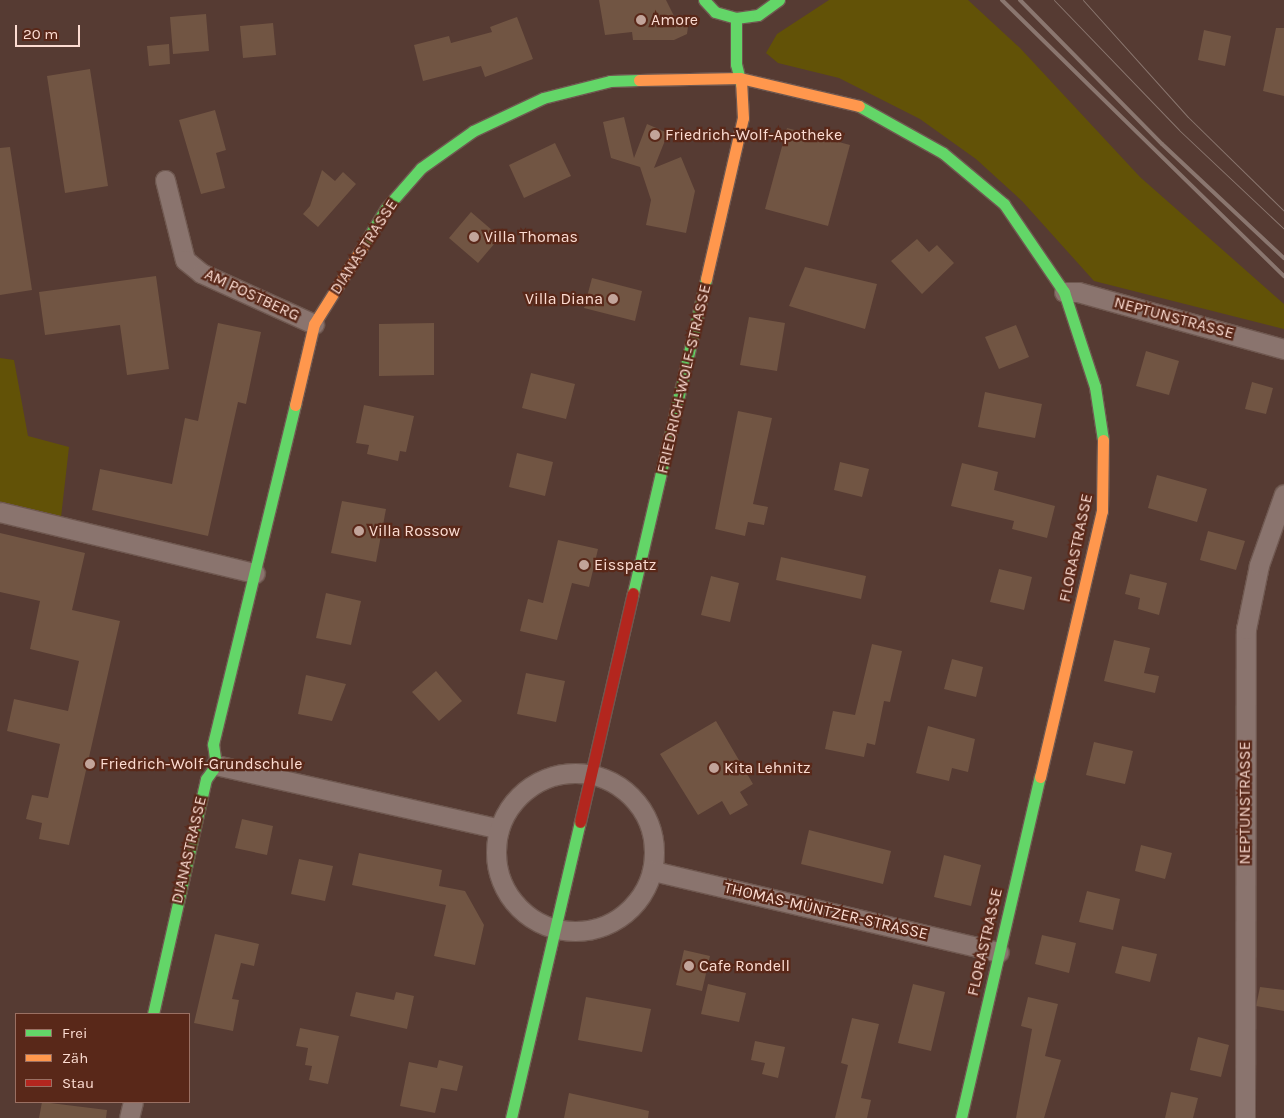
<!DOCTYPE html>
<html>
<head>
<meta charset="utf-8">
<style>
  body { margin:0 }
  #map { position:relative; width:1284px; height:1118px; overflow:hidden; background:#563b33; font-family:Karla,sans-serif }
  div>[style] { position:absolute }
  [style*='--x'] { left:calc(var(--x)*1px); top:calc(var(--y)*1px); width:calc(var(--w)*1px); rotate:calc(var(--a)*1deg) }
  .green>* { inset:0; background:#625207 }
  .building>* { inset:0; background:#715543 }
  .roads { filter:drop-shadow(1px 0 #6f5850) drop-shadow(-1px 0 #6f5850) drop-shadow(0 1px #6f5850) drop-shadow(0 -1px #6f5850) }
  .street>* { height:19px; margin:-9.5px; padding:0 9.5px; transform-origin:9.5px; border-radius:9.5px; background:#8a746e }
  .street>.ring { margin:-9.5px; padding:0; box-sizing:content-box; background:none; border:19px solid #8a746e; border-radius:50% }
  .fast>* { height:11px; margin:-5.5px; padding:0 5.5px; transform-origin:5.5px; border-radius:5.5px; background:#63d668 }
  .slow>* { height:11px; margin:-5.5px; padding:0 5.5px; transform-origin:5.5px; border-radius:5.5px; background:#ff974d }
  .jam>* { height:11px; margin:-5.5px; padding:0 5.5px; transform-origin:5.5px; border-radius:5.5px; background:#b3261e }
  .tram>* { height:1px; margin:-0.5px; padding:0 0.5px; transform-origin:0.5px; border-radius:0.5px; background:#8a766f }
  .rail>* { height:4px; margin:-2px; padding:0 2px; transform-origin:2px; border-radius:2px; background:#8a766f }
  .dots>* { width:14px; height:14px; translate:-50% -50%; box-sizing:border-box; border:2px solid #592819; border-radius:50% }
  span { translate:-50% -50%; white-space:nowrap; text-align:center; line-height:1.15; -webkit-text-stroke:4.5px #592819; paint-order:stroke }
  .poi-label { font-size:16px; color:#fcdcd2 }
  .left { translate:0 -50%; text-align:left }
  .right { translate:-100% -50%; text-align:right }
  .street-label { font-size:16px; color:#fcdcd2 }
  .legend { position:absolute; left:15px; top:1013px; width:175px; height:90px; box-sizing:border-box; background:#592819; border:1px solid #9a7063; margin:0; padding:6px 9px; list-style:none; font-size:15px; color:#fcdcd2 }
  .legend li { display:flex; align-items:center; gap:10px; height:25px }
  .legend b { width:25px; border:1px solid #9a7063 }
  .scale { position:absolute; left:15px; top:25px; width:65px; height:22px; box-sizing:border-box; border:2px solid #fcdcd2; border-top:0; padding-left:6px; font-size:15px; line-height:18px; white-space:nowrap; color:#fcdcd2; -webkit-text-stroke:4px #592819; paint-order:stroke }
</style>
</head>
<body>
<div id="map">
  <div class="green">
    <div style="clip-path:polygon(829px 0,968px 0,1020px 48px,1140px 177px,1284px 304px,1284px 329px,1094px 281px,1022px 201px,976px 159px,920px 119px,839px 78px,778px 63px,766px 53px,777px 34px)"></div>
    <div style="clip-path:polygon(0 358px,14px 360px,28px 436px,69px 447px,59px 535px,0 521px)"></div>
  </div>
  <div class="building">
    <div style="clip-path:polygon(599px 0,666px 0,676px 20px,684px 20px,688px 27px,687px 34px,674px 40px,633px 40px,632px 32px,605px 35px)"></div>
    <div style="clip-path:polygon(206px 14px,209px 51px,173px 54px,170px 17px)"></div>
    <div style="clip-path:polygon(517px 17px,533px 59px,485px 77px,481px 66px,423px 81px,414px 45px,449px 36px,451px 43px,492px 32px,490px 27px)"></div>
    <div style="clip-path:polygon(273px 23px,276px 55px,243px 58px,240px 26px)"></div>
    <div style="clip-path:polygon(1276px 28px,1284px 28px,1284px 96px,1263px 91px)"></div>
    <div style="clip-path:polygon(1204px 30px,1231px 36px,1225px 66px,1198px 60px)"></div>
    <div style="clip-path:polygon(169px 44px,170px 64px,149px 66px,147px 46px)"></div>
    <div style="clip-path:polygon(90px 69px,108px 186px,65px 193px,47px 76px)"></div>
    <div style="clip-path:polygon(215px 110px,226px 150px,216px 153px,225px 188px,201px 194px,179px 120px)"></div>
    <div style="clip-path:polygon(624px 117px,634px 158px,647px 124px,668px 133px,654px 168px,681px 157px,695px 191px,686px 233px,646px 225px,651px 200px,640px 167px,611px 158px,603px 122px)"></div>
    <div style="clip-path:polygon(787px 128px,850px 145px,828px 226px,765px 209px)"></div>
    <div style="clip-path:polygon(555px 143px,571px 176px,524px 198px,509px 165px)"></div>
    <div style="clip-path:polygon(10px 147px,32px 290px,0 295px,0 148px)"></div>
    <div style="clip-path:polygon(322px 170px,335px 181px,343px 172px,356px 184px,318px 227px,303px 214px,310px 206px)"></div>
    <div style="clip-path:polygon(471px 212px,500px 237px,478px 263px,449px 238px)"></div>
    <div style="clip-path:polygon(917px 239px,929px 252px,937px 245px,954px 263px,922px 294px,891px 261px)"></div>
    <div style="clip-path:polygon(805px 267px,877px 284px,865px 329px,789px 306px)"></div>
    <div style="clip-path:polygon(156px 276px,169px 369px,127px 375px,120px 325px,45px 335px,39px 292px)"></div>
    <div style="clip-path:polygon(592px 278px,642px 291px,635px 321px,584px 308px)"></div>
    <div style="clip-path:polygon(749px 317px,785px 323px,777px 371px,740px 365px)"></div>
    <div style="clip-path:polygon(218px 323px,261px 332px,246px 404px,238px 402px,208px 536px,92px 510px,100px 469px,172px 484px,185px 418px,198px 421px)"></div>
    <div style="clip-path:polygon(434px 323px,434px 375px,379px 376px,379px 324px)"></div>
    <div style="clip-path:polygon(1016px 325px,1029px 357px,999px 369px,985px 337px)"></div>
    <div style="clip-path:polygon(1146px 351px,1179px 361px,1169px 395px,1136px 386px)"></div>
    <div style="clip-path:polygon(531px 373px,575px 384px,566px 419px,522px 408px)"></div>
    <div style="clip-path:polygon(1252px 382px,1273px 388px,1266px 414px,1245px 409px)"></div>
    <div style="clip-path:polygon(985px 392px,1042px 404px,1035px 438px,978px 427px)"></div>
    <div style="clip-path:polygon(364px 405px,414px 416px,406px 452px,400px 451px,398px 461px,367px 454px,369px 445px,356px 443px)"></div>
    <div style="clip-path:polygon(738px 411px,772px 418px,753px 504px,768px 507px,764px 525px,748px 522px,745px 536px,715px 529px)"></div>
    <div style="clip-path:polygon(517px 453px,553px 462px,545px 496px,509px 487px)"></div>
    <div style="clip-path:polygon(840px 462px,869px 469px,862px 497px,834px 490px)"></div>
    <div style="clip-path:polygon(962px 463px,998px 472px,994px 490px,1055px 506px,1047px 538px,1012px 529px,1014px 521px,951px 506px)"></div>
    <div style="clip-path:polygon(1157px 475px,1207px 489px,1197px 522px,1148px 508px)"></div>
    <div style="clip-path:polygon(342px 501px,386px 509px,376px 562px,331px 553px)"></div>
    <div style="clip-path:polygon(1208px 531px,1245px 541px,1236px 570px,1200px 560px)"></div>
    <div style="clip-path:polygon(0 533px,85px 553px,72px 610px,120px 621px,69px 845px,39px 839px,42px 823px,26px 819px,32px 795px,48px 798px,60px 744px,7px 731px,14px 699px,68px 711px,79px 661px,30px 649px,40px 601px,0 592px)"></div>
    <div style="clip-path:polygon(558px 540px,598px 549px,589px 587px,572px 583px,557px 640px,520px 631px,528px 599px,543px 603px)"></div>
    <div style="clip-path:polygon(781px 557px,866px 576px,861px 599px,776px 580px)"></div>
    <div style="clip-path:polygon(999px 569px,1032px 577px,1024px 610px,990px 602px)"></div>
    <div style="clip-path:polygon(1130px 574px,1167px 583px,1159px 615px,1138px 609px,1140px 598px,1125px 594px)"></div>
    <div style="clip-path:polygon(711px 576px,739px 583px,730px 622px,701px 615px)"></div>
    <div style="clip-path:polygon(326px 593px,361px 601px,351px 645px,316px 638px)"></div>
    <div style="clip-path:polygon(1114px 640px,1150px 648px,1144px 673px,1159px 676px,1155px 693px,1104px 681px)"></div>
    <div style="clip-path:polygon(872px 644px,902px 651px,890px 702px,884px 701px,875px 745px,867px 743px,864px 757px,825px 749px,833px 711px,855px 715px)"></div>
    <div style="clip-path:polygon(952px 659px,983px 667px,976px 697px,944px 689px)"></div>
    <div style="clip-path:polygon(436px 671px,462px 701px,439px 721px,412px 692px)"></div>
    <div style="clip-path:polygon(526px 673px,565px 681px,556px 722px,517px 714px)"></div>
    <div style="clip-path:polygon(306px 675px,346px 684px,332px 721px,298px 714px)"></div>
    <div style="clip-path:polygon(716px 721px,753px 784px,740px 792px,748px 805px,730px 815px,722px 801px,698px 815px,660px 754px)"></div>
    <div style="clip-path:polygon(928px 726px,975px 739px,968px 772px,952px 768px,949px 781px,916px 773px)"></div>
    <div style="clip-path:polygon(1094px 742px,1133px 751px,1125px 784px,1086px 775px)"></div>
    <div style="clip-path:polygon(242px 819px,273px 826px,267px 855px,235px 848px)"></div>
    <div style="clip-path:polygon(809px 830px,891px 851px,883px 884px,801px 864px)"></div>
    <div style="clip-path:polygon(1141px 845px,1172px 853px,1165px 879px,1135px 871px)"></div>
    <div style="clip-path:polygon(359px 853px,442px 870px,439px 886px,465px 891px,484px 925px,475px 965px,434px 956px,446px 905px,352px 885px)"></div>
    <div style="clip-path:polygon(944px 855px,981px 865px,971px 906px,934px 897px)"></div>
    <div style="clip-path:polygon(299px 859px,333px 866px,325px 901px,291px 894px)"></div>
    <div style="clip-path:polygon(1087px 891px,1120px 899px,1113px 930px,1079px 922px)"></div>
    <div style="clip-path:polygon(215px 934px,259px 944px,254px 966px,241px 963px,232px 999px,239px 1000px,233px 1031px,194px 1023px)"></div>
    <div style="clip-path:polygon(1042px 935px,1076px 943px,1069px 973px,1035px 964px)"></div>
    <div style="clip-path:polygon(1122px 946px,1157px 954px,1150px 982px,1115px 973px)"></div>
    <div style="clip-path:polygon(684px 950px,710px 956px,702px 991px,676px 985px)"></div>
    <div style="clip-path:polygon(708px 984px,746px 993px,739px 1022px,701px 1014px)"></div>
    <div style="clip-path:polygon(913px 984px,945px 992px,931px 1051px,898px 1043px)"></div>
    <div style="clip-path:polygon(1260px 987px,1284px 990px,1284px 1011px,1256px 1006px)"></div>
    <div style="clip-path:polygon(356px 992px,394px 1000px,396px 992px,414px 996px,407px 1029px,350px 1016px)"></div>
    <div style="clip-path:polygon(586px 997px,651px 1009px,642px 1052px,578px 1040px)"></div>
    <div style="clip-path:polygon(1028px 997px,1058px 1004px,1045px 1056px,1061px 1060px,1044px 1118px,1016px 1118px,1032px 1029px,1021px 1026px)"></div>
    <div style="clip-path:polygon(852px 1018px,879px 1024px,861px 1098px,871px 1100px,867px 1118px,835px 1118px,848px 1065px,841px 1063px)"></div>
    <div style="clip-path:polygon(300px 1028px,339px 1036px,328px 1084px,309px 1080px,312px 1066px,305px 1065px,308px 1048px,296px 1046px)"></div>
    <div style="clip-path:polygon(1198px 1037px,1229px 1045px,1221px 1077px,1190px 1070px)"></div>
    <div style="clip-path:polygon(755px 1041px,785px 1047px,778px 1078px,762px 1074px,765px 1063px,751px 1060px)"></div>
    <div style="clip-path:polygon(439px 1060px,463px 1066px,457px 1091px,441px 1088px,435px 1113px,400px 1106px,409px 1062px,437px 1068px)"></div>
    <div style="clip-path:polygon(1171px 1092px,1198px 1098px,1193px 1118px,1165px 1118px)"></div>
    <div style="clip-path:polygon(569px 1093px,649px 1111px,648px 1118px,564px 1118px)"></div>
    <div style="clip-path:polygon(42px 1102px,107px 1110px,106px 1118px,39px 1118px)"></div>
  </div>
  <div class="roads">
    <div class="street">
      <div style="--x:165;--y:180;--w:82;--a:76"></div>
      <div style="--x:185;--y:260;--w:21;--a:39"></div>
      <div style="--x:201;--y:273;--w:124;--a:24.3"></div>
      <div style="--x:1064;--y:292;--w:14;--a:0"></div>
      <div style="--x:1078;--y:292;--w:214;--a:15.5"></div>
      <div style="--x:0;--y:512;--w:262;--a:13.5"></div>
      <div style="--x:216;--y:765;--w:290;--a:12.7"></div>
      <div class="ring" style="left:496px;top:773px;width:139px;height:139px"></div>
      <div style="--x:653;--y:871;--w:355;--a:13.2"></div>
      <div style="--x:129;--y:1118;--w:16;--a:-76"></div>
      <div style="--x:1245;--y:1118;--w:489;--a:-89.9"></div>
      <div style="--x:1246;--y:629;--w:65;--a:-78.5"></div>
      <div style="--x:1259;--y:565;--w:75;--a:-70.6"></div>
    </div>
    <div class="fast">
      <div style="--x:704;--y:0;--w:16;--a:47"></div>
      <div style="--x:715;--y:12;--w:22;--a:16"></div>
      <div style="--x:736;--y:18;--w:22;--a:-8"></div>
      <div style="--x:758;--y:15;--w:26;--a:-36"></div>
      <div style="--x:736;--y:18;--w:46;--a:90"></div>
      <div style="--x:736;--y:64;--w:21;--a:76"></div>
      <div style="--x:859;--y:106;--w:96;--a:29.2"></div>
      <div style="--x:943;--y:153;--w:80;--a:39.9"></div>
      <div style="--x:1004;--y:204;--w:107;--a:55.7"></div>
      <div style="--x:1064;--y:292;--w:100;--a:71.9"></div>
      <div style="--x:1095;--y:387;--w:54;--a:81.4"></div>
      <div style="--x:363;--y:246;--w:44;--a:-58.8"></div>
      <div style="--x:386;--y:208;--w:53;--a:-48.8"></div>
      <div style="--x:421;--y:168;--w:64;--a:-35.4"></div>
      <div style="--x:473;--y:131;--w:77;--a:-25.2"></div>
      <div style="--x:543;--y:98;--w:69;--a:-14.2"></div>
      <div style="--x:610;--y:81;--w:29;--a:-2"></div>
      <div style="--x:633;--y:593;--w:322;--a:-76.9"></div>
      <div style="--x:153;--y:1014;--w:241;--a:-77.3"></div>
      <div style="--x:206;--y:779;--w:17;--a:-54"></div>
      <div style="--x:216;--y:765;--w:21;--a:-98"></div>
      <div style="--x:213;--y:744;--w:349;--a:-76.4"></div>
      <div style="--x:511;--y:1118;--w:304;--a:-76.9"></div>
      <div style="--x:961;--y:1118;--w:350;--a:-77"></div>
    </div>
    <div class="slow">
      <div style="--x:639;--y:80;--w:101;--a:-1.1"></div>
      <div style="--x:740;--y:78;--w:122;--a:13.2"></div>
      <div style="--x:706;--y:279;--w:165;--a:-77.1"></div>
      <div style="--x:743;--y:118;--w:34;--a:-93"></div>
      <div style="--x:295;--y:405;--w:83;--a:-76.8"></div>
      <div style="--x:314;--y:324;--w:92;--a:-57.9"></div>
      <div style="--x:1040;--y:777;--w:273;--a:-76.9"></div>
      <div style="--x:1102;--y:511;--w:71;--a:-89.2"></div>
    </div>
    <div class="jam">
      <div style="--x:580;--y:822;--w:235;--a:-77"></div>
    </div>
  </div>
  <div class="tram">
    <div style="--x:1054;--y:0;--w:180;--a:46.1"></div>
    <div style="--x:1179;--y:130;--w:144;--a:43.3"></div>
    <div style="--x:1083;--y:0;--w:157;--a:48.1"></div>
    <div style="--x:1188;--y:117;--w:134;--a:44.4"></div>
  </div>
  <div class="rail">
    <div style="--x:1002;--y:0;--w:395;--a:44.4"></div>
    <div style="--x:1020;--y:0;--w:202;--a:45.4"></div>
    <div style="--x:1162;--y:144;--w:167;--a:43.1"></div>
  </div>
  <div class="dots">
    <div style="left:641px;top:20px;background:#c2a49a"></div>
    <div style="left:655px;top:135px;background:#c2a49a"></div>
    <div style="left:474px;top:237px;background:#c2a49a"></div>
    <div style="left:613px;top:299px;background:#c2a49a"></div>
    <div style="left:359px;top:531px;background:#c2a49a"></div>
    <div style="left:584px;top:565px;background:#c2a49a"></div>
    <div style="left:90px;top:764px;background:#c2a49a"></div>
    <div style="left:714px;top:768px;background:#c2a49a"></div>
    <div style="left:689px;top:966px;background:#c2a49a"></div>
  </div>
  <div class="poi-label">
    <span class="left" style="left:651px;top:20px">Amore</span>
    <span class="left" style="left:665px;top:135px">Friedrich-Wolf-Apotheke</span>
    <span class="left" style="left:484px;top:237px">Villa Thomas</span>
    <span class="right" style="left:603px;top:299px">Villa Diana</span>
    <span class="left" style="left:369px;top:531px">Villa Rossow</span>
    <span class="left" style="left:594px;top:565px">Eisspatz</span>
    <span class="left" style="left:100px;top:764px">Friedrich-Wolf-Grundschule</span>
    <span class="left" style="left:724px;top:768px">Kita Lehnitz</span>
    <span class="left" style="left:699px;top:966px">Cafe Rondell</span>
  </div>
  <div class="street-label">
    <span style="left:364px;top:247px;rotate:-57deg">DIANASTRASSE</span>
    <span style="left:252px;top:295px;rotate:25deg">AM POSTBERG</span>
    <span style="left:1174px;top:318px;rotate:15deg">NEPTUNSTRASSE</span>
    <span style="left:684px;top:379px;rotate:-77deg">FRIEDRICH-WOLF-STRASSE</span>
    <span style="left:1076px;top:548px;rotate:-78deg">FLORASTRASSE</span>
    <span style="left:1245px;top:803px;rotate:-90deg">NEPTUNSTRASSE</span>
    <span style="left:189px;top:850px;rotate:-77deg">DIANASTRASSE</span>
    <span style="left:826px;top:911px;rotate:13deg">THOMAS-MÜNTZER-STRASSE</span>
    <span style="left:985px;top:942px;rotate:-77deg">FLORASTRASSE</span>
  </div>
  <ul class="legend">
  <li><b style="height:6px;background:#63d668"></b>Frei</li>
  <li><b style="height:6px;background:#ff974d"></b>Zäh</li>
  <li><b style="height:6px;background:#b3261e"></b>Stau</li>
  </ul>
  <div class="scale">20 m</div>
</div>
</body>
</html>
